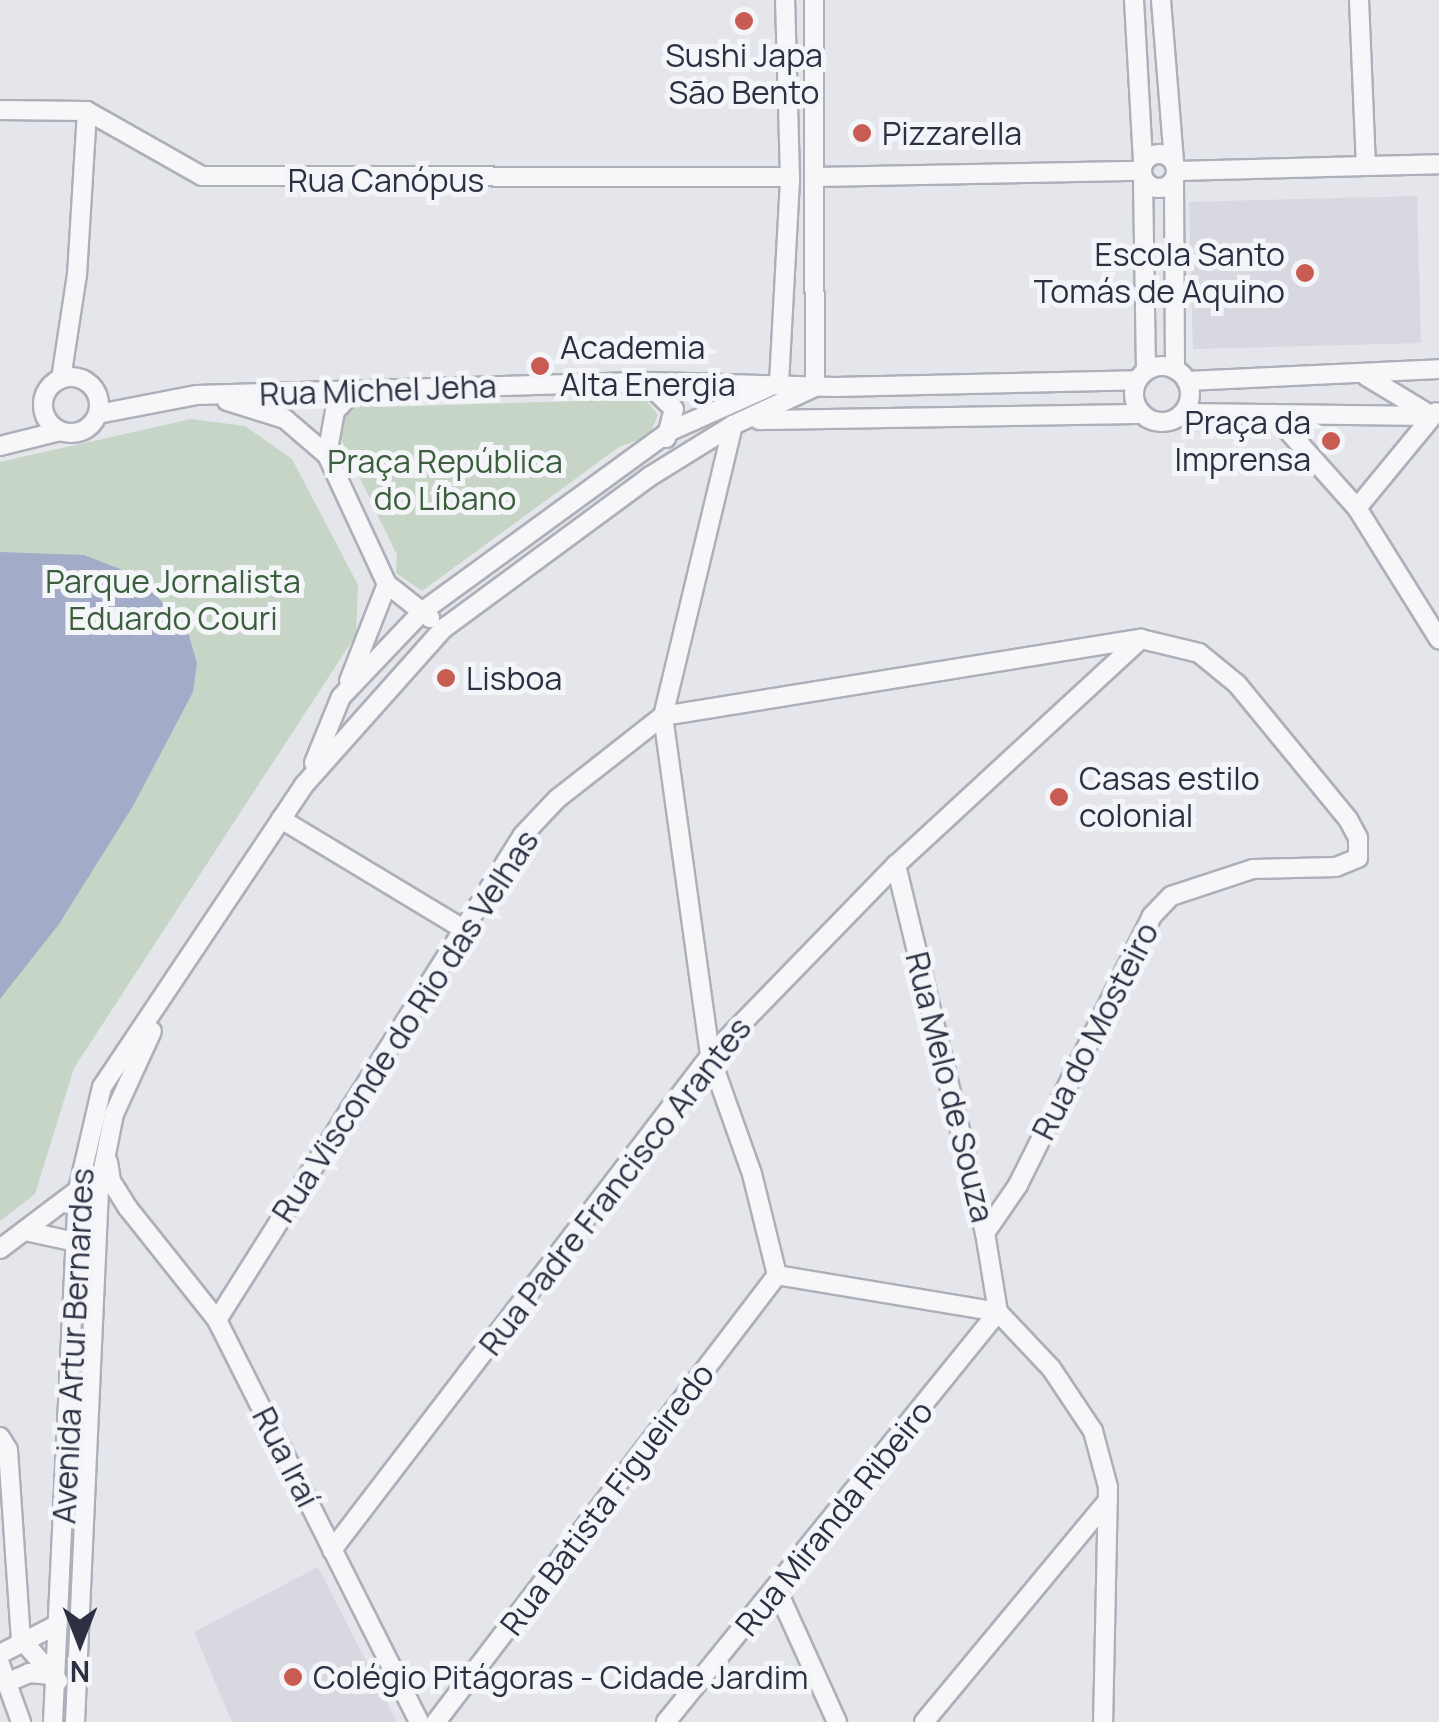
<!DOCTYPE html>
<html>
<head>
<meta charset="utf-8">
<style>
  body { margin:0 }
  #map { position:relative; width:1439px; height:1722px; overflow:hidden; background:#e4e6eb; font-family:Manrope,sans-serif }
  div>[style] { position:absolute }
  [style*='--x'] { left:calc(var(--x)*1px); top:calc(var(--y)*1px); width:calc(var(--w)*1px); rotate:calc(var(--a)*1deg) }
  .built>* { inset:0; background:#d7d8e0 }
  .green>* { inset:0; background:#c6d5c6 }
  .water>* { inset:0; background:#a2acc9 }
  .roads { filter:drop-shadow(2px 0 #adafb9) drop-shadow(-2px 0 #adafb9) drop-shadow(0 2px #adafb9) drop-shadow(0 -2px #adafb9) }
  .minor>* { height:18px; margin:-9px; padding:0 9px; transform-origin:9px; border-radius:9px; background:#f7f7fa }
  .minor>.ring { margin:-9px; padding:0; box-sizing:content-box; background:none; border:18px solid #f7f7fa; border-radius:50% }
  .dots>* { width:28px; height:28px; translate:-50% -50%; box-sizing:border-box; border:5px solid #f4f5f9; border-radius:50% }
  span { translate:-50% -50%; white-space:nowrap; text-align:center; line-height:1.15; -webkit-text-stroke:10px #f4f5f9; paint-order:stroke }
  .poi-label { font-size:32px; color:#2d3043 }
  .left { translate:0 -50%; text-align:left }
  .right { translate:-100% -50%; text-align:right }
  .street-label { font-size:32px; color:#2d3043 }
  .park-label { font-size:32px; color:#3b5e3c }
  .north { position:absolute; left:30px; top:1592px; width:100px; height:100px; -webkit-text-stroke:8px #f4f5f9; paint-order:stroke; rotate:180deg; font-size:28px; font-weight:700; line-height:40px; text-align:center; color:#2d3043 }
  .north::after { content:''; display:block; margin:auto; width:35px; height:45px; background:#2d3043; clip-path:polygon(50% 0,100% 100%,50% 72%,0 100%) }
</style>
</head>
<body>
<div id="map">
  <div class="built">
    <div style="clip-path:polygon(1417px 196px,1421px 343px,1193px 349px,1189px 202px)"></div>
    <div style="clip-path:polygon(318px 1567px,397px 1722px,232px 1722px,194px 1632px)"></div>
  </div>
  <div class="green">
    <div style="clip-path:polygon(370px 398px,379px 407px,645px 399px,658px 415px,649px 436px,619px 447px,422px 591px,396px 573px,397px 555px,339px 435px,346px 412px)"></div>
    <div style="clip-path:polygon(191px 419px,245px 426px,292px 459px,358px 585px,356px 635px,74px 1068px,35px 1194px,0 1221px,0 462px)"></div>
  </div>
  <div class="water">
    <div style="clip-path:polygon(0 552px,84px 555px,138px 576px,187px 629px,197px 663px,193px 692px,133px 806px,59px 924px,0 999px)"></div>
  </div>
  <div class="roads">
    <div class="minor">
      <div style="--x:814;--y:0;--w:387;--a:89.9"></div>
      <div style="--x:1134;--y:0;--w:162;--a:86.8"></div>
      <div style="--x:1161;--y:0;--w:163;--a:85.4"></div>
      <div style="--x:1359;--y:0;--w:165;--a:87.6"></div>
      <div style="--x:0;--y:110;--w:87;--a:0.7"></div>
      <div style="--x:87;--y:111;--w:132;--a:29.5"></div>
      <div style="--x:202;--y:176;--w:588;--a:0.1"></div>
      <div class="ring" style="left:1142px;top:154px;width:16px;height:16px"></div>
      <div style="--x:1177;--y:171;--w:262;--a:-1.5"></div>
      <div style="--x:817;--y:177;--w:324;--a:-1.1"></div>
      <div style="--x:1143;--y:180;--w:190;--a:89.1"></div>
      <div style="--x:1174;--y:180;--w:189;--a:89.7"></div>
      <div class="ring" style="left:1134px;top:366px;width:38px;height:38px"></div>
      <div style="--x:1366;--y:376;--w:77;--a:31.2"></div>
      <div class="ring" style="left:43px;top:377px;width:38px;height:38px"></div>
      <div style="--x:61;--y:379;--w:105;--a:-81.3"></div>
      <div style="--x:77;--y:275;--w:164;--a:-86.5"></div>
      <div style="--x:1187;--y:381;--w:252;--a:-2.7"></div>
      <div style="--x:647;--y:383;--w:37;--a:44"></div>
      <div style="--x:674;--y:409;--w:30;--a:105"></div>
      <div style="--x:779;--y:383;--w:206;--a:-86.9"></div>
      <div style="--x:790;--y:177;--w:177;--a:-91.6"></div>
      <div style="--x:227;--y:401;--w:61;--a:17.2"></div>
      <div style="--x:285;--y:419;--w:55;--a:40.6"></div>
      <div style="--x:327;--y:455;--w:142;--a:65.1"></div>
      <div style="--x:387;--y:584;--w:55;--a:38.3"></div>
      <div style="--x:1183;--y:413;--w:249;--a:0.7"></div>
      <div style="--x:98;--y:414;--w:101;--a:-10.9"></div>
      <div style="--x:197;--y:395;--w:450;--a:-1.7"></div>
      <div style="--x:647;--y:382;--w:188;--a:1.5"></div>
      <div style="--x:835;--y:387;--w:302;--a:-1.3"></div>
      <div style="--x:1273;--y:414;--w:126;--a:48.2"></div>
      <div style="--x:1357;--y:508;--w:155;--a:58"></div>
      <div style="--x:759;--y:420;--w:383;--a:-0.9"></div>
      <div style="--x:733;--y:425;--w:299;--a:103.5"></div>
      <div style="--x:663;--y:716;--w:343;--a:82.1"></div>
      <div style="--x:710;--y:1056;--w:125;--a:70.4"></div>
      <div style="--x:752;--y:1174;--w:104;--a:76.1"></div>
      <div style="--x:0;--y:446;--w:62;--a:-14"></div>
      <div style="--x:327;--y:455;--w:45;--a:-79.7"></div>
      <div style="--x:335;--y:411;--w:28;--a:-46"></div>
      <div style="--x:1357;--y:508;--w:124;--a:-50.5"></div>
      <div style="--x:349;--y:681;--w:104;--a:-68.6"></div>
      <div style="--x:314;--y:763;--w:71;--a:-67.8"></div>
      <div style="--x:341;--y:697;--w:119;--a:-46.4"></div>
      <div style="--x:423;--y:611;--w:306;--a:-36.1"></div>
      <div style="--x:670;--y:431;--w:108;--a:-24"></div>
      <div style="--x:281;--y:819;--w:213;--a:31.1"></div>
      <div style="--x:108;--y:1162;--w:19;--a:81"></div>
      <div style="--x:111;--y:1181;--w:32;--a:58"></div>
      <div style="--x:128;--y:1208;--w:143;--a:51.5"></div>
      <div style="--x:217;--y:1320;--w:450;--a:63.3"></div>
      <div style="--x:25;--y:1231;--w:52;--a:12.2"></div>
      <div style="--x:0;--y:1249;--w:98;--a:-37.1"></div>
      <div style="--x:777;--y:1275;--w:224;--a:9.5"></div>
      <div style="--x:998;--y:1312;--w:77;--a:46.6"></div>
      <div style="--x:1051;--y:1368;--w:76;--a:56.3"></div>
      <div style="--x:1093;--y:1431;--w:58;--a:75"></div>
      <div style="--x:1108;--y:1487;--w:235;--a:91.2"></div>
      <div style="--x:217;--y:1320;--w:573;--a:-57.75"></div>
      <div style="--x:523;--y:835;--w:50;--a:-46.6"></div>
      <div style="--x:557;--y:799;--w:135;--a:-38.1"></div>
      <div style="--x:663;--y:716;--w:484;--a:-9.2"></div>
      <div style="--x:1141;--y:639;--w:60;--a:13.6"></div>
      <div style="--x:1199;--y:653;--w:49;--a:39.2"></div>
      <div style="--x:1237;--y:684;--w:175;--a:50.6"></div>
      <div style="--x:1348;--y:819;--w:21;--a:62"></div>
      <div style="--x:1358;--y:838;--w:20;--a:90"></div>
      <div style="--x:1358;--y:858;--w:24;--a:158"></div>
      <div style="--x:1336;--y:867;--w:83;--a:178.6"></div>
      <div style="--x:1253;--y:869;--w:86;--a:161.8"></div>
      <div style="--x:1171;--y:896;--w:28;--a:134"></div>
      <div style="--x:1152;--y:916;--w:301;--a:116.5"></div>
      <div style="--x:1018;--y:1185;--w:58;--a:124.5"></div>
      <div style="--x:0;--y:1437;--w:15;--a:58"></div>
      <div style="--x:8;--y:1450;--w:189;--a:86.1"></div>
      <div style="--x:21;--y:1639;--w:56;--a:48.6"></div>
      <div style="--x:332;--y:1550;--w:622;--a:-52.58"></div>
      <div style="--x:710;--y:1056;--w:267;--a:-45.8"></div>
      <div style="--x:896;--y:865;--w:332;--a:-42.7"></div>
      <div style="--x:778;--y:1592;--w:143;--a:65.6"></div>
      <div style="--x:0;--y:1654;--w:65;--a:-27.3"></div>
      <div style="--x:0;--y:1664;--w:62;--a:70.1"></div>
      <div style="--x:6;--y:1683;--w:25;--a:-23"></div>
      <div style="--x:29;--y:1673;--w:25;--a:5"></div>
      <div style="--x:53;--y:1722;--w:533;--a:-87.31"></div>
      <div style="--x:78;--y:1190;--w:106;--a:-76.9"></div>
      <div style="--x:102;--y:1087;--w:363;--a:-56.2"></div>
      <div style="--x:304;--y:785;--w:209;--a:-48.3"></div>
      <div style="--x:443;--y:629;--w:256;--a:-36.4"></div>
      <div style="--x:649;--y:477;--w:99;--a:-31.8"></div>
      <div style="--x:733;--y:425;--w:90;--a:-24.9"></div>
      <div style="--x:75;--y:1722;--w:534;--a:-87.42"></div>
      <div style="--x:99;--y:1189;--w:76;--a:-78.7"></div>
      <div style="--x:114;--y:1114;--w:91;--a:-65.4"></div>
      <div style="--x:436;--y:1722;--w:562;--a:-52.66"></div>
      <div style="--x:666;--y:1722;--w:528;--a:-51"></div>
      <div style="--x:998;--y:1312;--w:80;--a:-99.3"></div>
      <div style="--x:985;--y:1233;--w:379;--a:-103.6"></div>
      <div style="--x:924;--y:1722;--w:288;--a:-50.3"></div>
    </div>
  </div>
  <div class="dots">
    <div style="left:744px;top:21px;background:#c85b52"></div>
    <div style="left:862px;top:133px;background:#c85b52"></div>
    <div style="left:1305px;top:273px;background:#c85b52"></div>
    <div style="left:540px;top:366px;background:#c85b52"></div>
    <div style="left:1331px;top:441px;background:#c85b52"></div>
    <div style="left:446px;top:678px;background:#c85b52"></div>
    <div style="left:1059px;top:797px;background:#c85b52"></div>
    <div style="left:293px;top:1677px;background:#c85b52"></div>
  </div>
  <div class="poi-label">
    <span style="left:744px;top:74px">Sushi Japa<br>São Bento</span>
    <span class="left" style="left:882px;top:133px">Pizzarella</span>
    <span class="right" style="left:1285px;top:273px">Escola Santo<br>Tomás de Aquino</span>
    <span class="left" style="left:560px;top:366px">Academia<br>Alta Energia</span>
    <span class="right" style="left:1311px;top:441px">Praça da<br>Imprensa</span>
    <span class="left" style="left:466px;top:678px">Lisboa</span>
    <span class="left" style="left:1079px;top:797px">Casas estilo<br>colonial</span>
    <span class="left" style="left:313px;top:1677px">Colégio Pitágoras - Cidade Jardim</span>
  </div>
  <div class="street-label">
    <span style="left:386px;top:180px">Rua Canópus</span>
    <span style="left:378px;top:390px;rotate:-2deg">Rua Michel Jeha</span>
    <span style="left:405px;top:1026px;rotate:-57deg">Rua Visconde do Rio das Velhas</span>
    <span style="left:1095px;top:1031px;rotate:-63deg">Rua do Mosteiro</span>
    <span style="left:950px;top:1087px;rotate:76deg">Rua Melo de Souza</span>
    <span style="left:615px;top:1186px;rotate:-52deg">Rua Padre Francisco Arantes</span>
    <span style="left:73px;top:1346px;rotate:-87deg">Avenida Artur Bernardes</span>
    <span style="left:286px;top:1457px;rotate:63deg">Rua Iraí</span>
    <span style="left:607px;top:1499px;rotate:-53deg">Rua Batista Figueiredo</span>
    <span style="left:834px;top:1518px;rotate:-51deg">Rua Miranda Ribeiro</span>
  </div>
  <div class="park-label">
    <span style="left:445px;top:480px">Praça República<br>do Líbano</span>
    <span style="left:173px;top:600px">Parque Jornalista<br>Eduardo Couri</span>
  </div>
  <div class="north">N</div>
</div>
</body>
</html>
